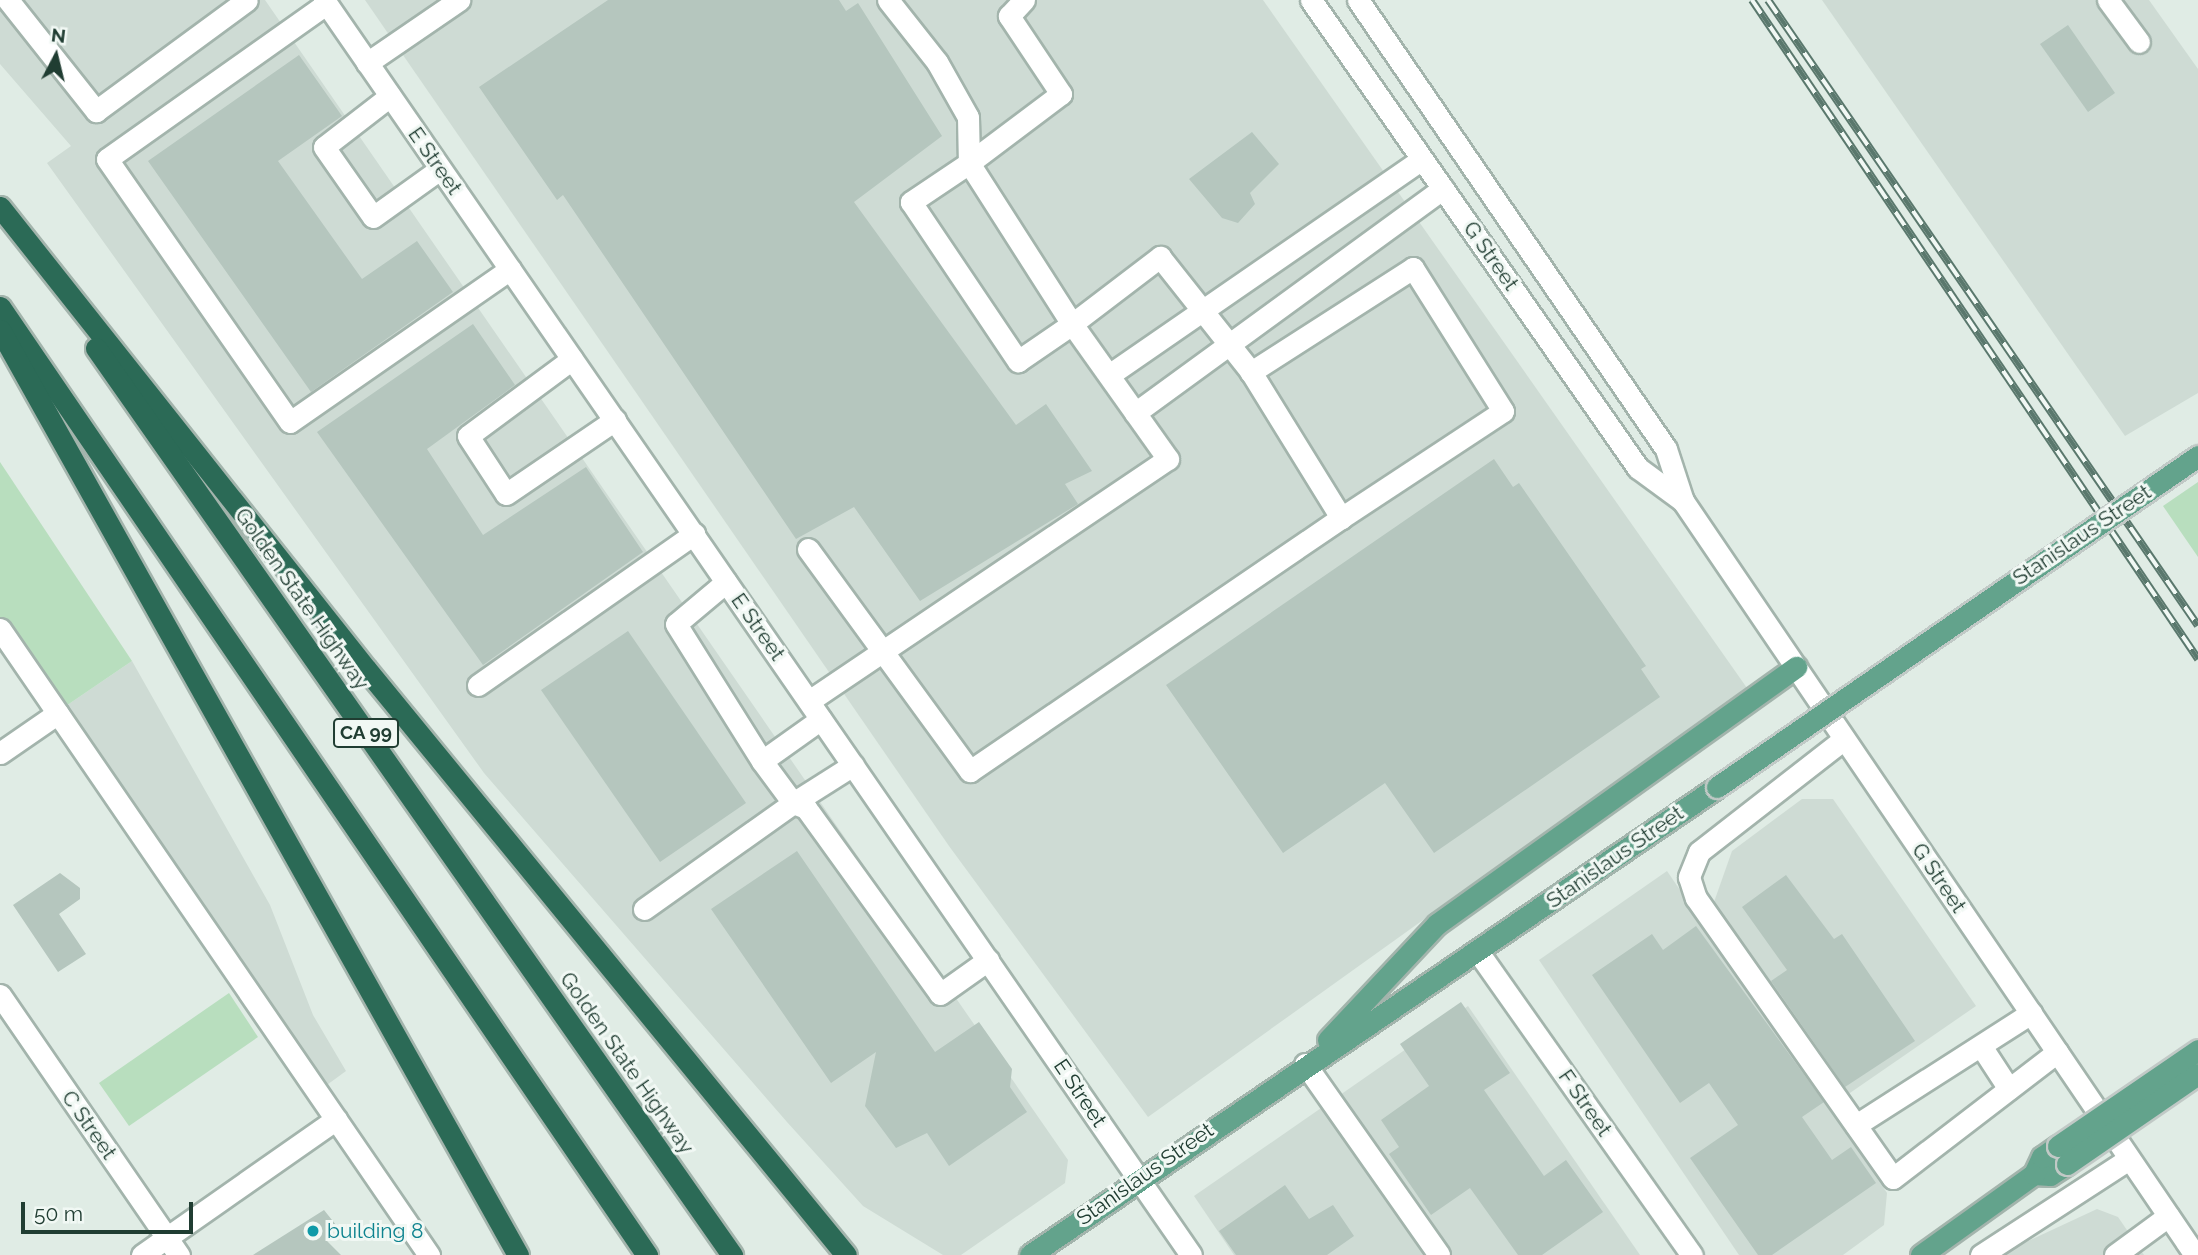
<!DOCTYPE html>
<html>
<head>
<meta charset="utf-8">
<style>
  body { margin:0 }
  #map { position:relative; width:2198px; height:1255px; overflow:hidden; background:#e0ece5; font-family:Raleway,sans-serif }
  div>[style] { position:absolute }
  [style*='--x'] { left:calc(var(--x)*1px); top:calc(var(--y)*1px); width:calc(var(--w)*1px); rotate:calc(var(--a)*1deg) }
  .built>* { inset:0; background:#cedbd4 }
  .green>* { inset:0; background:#b8debe }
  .building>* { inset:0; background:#b5c6be }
  .roads { filter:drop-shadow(2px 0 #a3b4ac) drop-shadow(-2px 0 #a3b4ac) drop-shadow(0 2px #a3b4ac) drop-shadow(0 -2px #a3b4ac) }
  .minor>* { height:21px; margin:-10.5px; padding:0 10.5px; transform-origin:10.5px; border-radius:10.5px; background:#fff }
  .major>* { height:21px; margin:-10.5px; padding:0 10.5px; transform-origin:10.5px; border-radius:10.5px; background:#63a38c }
  .highway>* { height:21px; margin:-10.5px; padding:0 10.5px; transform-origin:10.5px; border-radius:10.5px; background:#2b6a56 }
  .rail>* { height:8px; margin-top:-4px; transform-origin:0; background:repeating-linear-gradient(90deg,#f1f8f4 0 16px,#5a786d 0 32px); box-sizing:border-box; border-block:2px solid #5a786d }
  .bridges { filter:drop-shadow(2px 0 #c1c9c6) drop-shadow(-2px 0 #c1c9c6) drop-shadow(0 2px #c1c9c6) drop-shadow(0 -2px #c1c9c6) }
  .major-bridge>* { height:21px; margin:-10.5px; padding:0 10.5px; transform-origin:10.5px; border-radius:10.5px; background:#63a38c }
  .dots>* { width:19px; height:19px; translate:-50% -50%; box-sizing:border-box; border:4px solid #f1f8f4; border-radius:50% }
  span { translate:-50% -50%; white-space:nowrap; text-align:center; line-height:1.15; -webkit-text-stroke:6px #f1f8f4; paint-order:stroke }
  .shield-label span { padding:2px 5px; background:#f1f8f4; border:2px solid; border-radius:5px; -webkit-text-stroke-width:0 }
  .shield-label { font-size:19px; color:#203d32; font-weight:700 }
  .street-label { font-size:21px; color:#203d32 }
  .culture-label { font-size:21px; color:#0d838f }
  .left { translate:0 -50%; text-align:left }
  .north { position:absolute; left:21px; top:21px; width:70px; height:70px; -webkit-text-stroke:5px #f1f8f4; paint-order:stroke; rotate:7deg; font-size:19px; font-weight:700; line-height:28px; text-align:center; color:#203d32 }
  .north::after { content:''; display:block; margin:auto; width:24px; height:32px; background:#203d32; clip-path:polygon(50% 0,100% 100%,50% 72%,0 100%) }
  .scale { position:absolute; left:21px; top:1202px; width:172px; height:32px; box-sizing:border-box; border:4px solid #203d32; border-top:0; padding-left:9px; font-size:21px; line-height:24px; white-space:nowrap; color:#203d32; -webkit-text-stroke:5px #f1f8f4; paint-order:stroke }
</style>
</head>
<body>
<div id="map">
  <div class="built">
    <div style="clip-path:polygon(0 0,265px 0,1068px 1160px,1065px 1183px,961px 1255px,943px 1255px,863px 1206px,787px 1122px,484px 773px,47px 163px,71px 146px,0 64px)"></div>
    <div style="clip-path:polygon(365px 0,1263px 0,1747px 688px,1148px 1117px,949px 846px)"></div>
    <div style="clip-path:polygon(1822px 0,2149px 0,2198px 69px,2198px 393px,2125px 436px)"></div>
    <div style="clip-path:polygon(132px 661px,270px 905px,313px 1015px,346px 1071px,320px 1090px,60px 710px)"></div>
    <div style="clip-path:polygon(1802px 799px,1833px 799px,1976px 1006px,1847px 1095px,1714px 902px,1732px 851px)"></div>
    <div style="clip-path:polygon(1667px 871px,1887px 1193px,1884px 1225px,1843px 1255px,1739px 1255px,1539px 960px)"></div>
    <div style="clip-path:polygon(1468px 1006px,1640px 1255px,1450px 1255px,1340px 1095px)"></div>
    <div style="clip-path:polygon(1324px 1106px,1425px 1255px,1234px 1255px,1194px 1196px)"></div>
    <div style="clip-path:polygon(2097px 1209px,2118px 1217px,2144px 1255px,1998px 1255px)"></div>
  </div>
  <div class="green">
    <div style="clip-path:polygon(0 462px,132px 661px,60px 710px,0 626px)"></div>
    <div style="clip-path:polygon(2198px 482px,2198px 557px,2163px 506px)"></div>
    <div style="clip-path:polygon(229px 993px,258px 1037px,129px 1126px,99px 1083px)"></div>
  </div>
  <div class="building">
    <div style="clip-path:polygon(608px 0,839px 0,846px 11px,858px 3px,942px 136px,854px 202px,1016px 425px,1046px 404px,1092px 471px,1065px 484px,1078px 504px,920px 601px,854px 507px,796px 539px,563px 195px,557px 200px,479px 87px)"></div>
    <div style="clip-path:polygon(2068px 25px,2115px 93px,2088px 112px,2040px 44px)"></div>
    <div style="clip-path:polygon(299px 55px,342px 116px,278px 161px,362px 279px,417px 241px,453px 292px,311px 392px,148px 161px)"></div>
    <div style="clip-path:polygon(1252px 132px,1279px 164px,1250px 193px,1255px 204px,1238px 223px,1222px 218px,1189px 179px)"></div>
    <div style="clip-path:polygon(473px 324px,515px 385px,427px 449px,483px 535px,586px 467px,643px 552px,483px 665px,317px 432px)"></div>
    <div style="clip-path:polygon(1494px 459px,1513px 487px,1519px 483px,1646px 666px,1641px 669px,1660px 697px,1434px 853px,1385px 783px,1283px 853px,1166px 685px)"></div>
    <div style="clip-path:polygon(628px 631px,746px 803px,660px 862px,541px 690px)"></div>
    <div style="clip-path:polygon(797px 851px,935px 1052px,979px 1022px,1012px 1069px,1010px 1087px,1027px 1112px,949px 1166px,927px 1133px,896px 1148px,865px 1106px,876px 1052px,831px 1083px,711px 909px)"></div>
    <div style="clip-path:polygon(60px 873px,80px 888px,80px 899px,59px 914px,86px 954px,58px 972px,13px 905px)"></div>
    <div style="clip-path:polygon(1786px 875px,1834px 939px,1842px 934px,1915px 1041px,1845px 1087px,1771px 981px,1787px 970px,1742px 907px)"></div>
    <div style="clip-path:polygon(1696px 926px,1824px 1102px,1802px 1117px,1832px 1160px,1851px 1147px,1876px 1183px,1772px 1255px,1758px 1255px,1690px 1158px,1738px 1125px,1709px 1083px,1680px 1103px,1592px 975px,1652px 934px,1663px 950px)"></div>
    <div style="clip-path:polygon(1461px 1002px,1510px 1073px,1484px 1090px,1544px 1176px,1566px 1160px,1603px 1212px,1542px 1255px,1518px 1255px,1470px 1188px,1431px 1215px,1389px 1154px,1399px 1147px,1381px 1120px,1429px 1086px,1400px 1044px)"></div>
    <div style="clip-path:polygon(1285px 1185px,1309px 1219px,1333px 1205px,1354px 1236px,1327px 1255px,1236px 1255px,1219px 1231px)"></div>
    <div style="clip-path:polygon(324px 1210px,336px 1225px,327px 1241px,341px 1255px,253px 1255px)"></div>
  </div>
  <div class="roads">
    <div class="minor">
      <div style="--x:8;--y:0;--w:142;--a:51.6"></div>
      <div style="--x:96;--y:111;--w:187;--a:-36.3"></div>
      <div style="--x:324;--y:0;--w:1525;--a:55.36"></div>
      <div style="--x:888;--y:0;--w:79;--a:51.7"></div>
      <div style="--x:937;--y:62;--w:63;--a:60.6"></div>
      <div style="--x:968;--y:117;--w:46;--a:88.8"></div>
      <div style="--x:1311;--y:0;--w:571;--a:55.06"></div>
      <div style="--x:1638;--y:468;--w:56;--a:36.3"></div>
      <div style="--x:1358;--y:0;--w:544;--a:55.55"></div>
      <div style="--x:1666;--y:449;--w:55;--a:71.9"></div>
      <div style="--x:1683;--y:501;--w:911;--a:55.82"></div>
      <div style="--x:2108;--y:0;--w:52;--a:53.6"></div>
      <div style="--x:326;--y:4;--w:268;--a:144.7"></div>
      <div style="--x:107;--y:159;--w:320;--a:55.2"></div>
      <div style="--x:290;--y:422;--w:268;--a:-34.8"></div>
      <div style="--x:367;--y:63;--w:112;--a:-34.4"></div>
      <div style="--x:390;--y:96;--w:83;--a:142.3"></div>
      <div style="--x:324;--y:147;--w:85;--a:55"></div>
      <div style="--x:373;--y:217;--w:82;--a:-35.6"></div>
      <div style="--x:969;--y:163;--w:115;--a:-36.9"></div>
      <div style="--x:1061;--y:94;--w:94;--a:-123.7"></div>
      <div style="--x:1009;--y:16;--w:22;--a:-47"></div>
      <div style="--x:572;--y:359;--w:129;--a:143.5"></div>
      <div style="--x:468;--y:436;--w:69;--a:56.8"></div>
      <div style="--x:506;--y:494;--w:132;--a:-34.2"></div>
      <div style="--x:1109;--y:375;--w:380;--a:-34.6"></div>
      <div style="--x:1135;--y:413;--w:381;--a:-36.1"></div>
      <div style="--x:808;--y:549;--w:275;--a:53.9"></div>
      <div style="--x:970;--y:771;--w:449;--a:-34.3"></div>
      <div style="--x:726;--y:582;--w:65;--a:140"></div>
      <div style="--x:676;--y:624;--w:162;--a:57.9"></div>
      <div style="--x:0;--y:629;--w:759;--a:55.58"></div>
      <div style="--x:478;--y:685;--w:264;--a:-35"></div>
      <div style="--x:809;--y:701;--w:433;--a:-34"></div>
      <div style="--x:1168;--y:459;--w:166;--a:-125.4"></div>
      <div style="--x:1072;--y:324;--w:191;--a:-122.6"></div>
      <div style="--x:969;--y:163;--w:70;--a:146.1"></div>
      <div style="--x:911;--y:202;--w:192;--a:56.1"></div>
      <div style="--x:1018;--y:361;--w:65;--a:-34.4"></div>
      <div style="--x:1072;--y:324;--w:111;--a:-37.3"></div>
      <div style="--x:1160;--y:257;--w:147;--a:51.6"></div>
      <div style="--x:1251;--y:372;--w:172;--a:58.3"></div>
      <div style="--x:1341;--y:518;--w:194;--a:-33.4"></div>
      <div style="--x:1503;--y:411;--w:169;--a:-122.2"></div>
      <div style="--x:1413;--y:268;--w:193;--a:147.3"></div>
      <div style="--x:1844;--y:739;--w:184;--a:142.1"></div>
      <div style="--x:1699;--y:852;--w:27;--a:112"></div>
      <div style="--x:1689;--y:877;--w:22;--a:72"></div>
      <div style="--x:1696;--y:898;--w:342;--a:54.9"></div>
      <div style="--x:1893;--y:1178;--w:207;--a:-37.5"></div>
      <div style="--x:0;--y:753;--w:70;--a:-34.6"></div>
      <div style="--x:793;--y:803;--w:14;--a:21"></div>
      <div style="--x:806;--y:808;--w:229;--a:54.2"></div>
      <div style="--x:940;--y:994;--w:59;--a:-35.3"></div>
      <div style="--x:793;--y:803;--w:71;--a:-32.3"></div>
      <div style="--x:644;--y:909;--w:183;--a:-35.4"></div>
      <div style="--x:793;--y:803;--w:52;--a:-126.4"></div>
      <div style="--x:762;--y:761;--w:72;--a:-35.4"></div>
      <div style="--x:1478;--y:952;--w:371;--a:54.8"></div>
      <div style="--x:0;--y:995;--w:316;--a:55.5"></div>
      <div style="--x:1981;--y:1046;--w:51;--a:56.9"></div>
      <div style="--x:1305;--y:1064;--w:233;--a:54.9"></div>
      <div style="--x:1856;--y:1125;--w:208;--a:-32.6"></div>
      <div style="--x:142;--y:1255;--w:237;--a:-35"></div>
      <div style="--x:1981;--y:1255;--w:176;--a:-33"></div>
      <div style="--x:2115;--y:1255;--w:66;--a:-36.3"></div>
    </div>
    <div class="major">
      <div style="--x:1328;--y:1040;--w:159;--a:-46.8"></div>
      <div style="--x:1437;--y:924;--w:442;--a:-35.6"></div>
      <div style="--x:2034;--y:1174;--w:16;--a:4"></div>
      <div style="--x:2050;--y:1175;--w:20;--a:-33"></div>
      <div style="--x:1030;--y:1255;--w:831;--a:-34.26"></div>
      <div style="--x:1921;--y:1255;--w:139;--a:-35.6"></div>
      <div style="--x:2034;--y:1174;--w:19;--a:-65"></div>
      <div style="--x:2042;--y:1157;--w:19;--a:-35"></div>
    </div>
    <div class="highway">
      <div style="--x:0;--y:207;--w:589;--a:51.61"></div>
      <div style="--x:366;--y:669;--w:757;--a:50.68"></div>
      <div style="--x:0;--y:307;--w:1148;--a:55.69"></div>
      <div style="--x:0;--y:330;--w:1060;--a:60.75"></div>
      <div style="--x:96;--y:348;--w:1108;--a:54.96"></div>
    </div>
  </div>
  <div class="rail">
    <div style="--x:1752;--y:0;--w:796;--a:55.91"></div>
    <div style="--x:1768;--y:0;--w:759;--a:55.51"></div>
  </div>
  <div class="bridges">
    <div class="major-bridge">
      <div style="--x:1717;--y:787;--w:584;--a:-34.53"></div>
      <div style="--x:2058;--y:1146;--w:170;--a:-34.4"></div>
      <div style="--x:2067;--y:1164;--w:159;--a:-34.5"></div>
    </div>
  </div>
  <div class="dots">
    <div style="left:313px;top:1231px;background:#0f9aa8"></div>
  </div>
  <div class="shield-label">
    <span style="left:366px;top:733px">CA 99</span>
  </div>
  <div class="street-label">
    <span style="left:435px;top:161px;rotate:55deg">E Street</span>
    <span style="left:1491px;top:256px;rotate:55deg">G Street</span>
    <span style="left:2082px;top:535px;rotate:-34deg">Stanislaus Street</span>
    <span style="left:302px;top:599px;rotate:55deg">Golden State Highway</span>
    <span style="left:758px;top:627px;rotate:55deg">E Street</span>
    <span style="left:1615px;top:857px;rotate:-35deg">Stanislaus Street</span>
    <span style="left:1939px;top:878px;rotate:56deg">G Street</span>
    <span style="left:627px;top:1063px;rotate:55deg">Golden State Highway</span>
    <span style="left:1080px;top:1093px;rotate:56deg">E Street</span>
    <span style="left:1585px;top:1103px;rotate:55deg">F Street</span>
    <span style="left:89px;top:1125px;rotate:55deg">C Street</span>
    <span style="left:1145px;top:1174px;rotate:-35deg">Stanislaus Street</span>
  </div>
  <div class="culture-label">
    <span class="left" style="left:327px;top:1231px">building 8</span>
  </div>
  <div class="north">N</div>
  <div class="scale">50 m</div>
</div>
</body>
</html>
